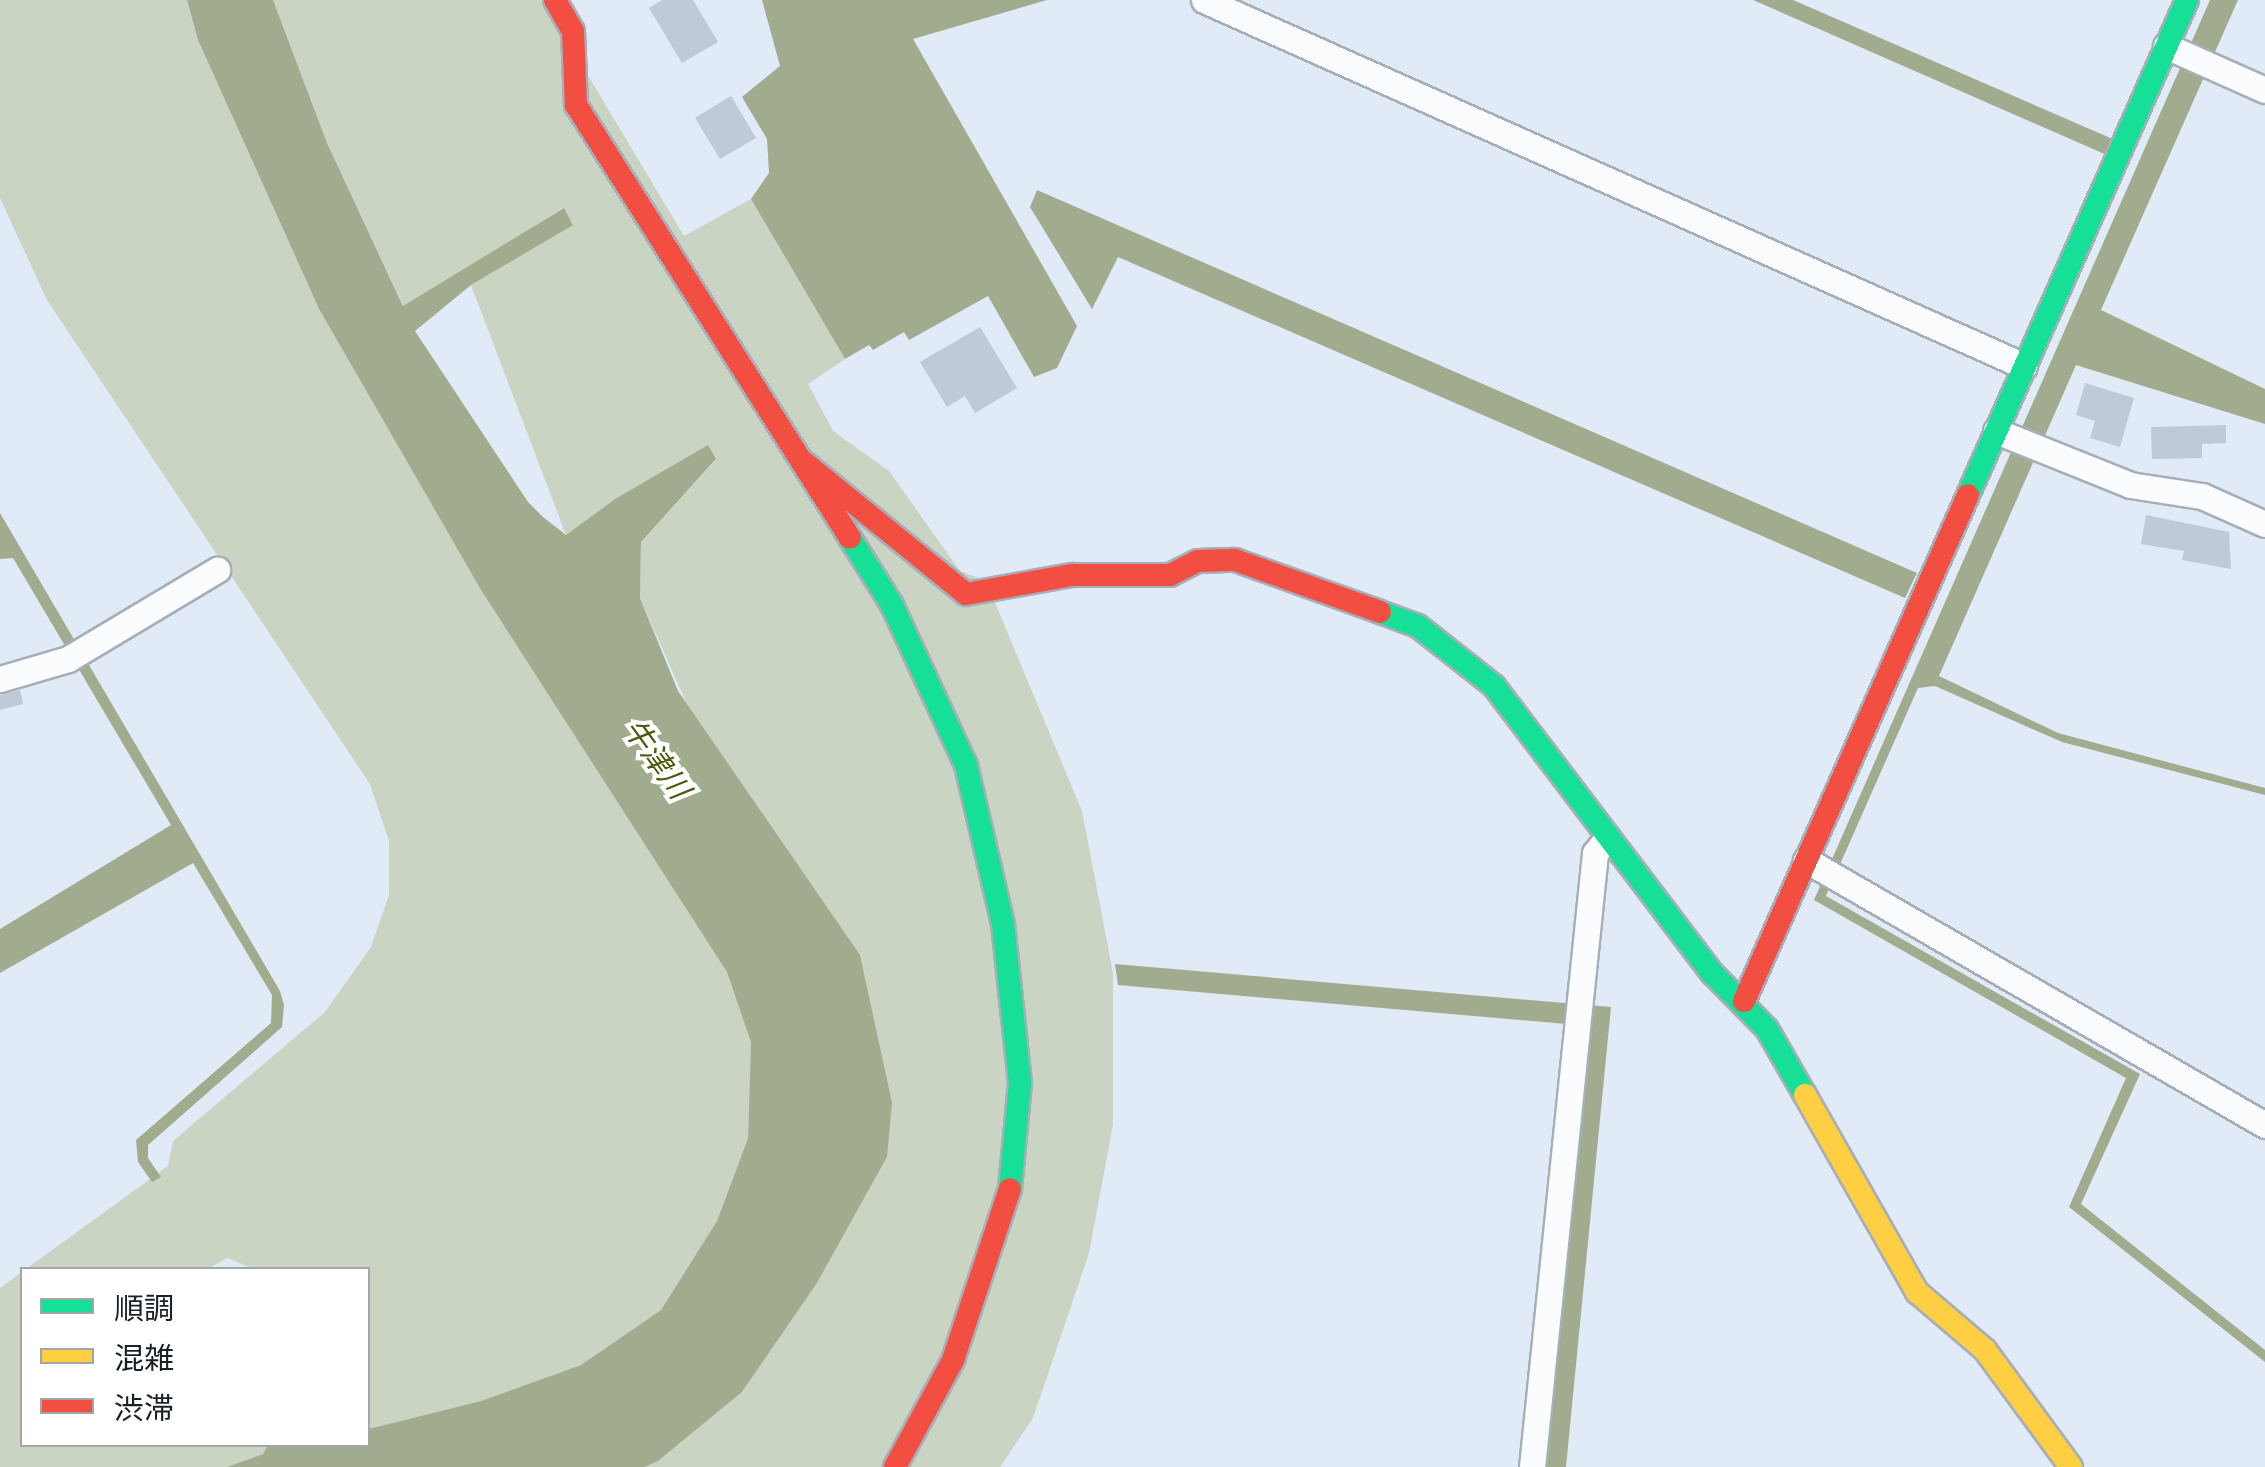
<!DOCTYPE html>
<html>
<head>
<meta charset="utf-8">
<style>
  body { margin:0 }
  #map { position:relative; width:2265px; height:1467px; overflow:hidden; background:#e1eaf7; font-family:"Roboto Condensed","Noto Sans JP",sans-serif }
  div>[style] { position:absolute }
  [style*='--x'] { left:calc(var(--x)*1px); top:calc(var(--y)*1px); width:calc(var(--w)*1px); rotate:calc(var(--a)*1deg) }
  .green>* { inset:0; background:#c9d4c3 }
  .water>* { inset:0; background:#a1ac8f }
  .building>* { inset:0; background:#bfc9d7 }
  .roads { filter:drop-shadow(2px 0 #a7aeb7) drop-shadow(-2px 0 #a7aeb7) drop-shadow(0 2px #a7aeb7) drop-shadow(0 -2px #a7aeb7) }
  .street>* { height:25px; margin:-12.5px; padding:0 12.5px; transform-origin:12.5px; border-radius:12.5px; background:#fafcfe }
  .fast>* { height:22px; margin:-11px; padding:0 11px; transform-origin:11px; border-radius:11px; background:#16e098 }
  .slow>* { height:22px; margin:-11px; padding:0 11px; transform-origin:11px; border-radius:11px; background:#ffcf43 }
  .jam>* { height:22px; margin:-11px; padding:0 11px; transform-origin:11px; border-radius:11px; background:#f24e42 }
  span { translate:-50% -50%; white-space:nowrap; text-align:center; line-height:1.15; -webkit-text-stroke:8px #fff; paint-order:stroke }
  .water-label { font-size:30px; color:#4b5a0b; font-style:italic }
  .legend { position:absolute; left:20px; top:1267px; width:350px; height:180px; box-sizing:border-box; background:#fff; border:2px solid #a3a6a9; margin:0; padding:12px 18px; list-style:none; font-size:30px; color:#1a2028 }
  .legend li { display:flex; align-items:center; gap:20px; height:50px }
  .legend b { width:50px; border:2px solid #a3a6a9 }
</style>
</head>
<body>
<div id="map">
  <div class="green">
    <div style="clip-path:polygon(0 0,187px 0,198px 40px,319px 309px,481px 590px,728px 972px,751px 1042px,748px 1138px,717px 1221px,661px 1310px,581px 1365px,481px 1401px,368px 1429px,368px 1270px,254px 1269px,227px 1258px,208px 1269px,26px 1269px,168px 1166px,173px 1141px,325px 1012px,371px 947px,389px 895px,389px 841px,370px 784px,47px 300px,0 198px)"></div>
    <div style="clip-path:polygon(273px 0,543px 0,684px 236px,751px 199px,845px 359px,808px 384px,833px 431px,889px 471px,960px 571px,986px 581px,1082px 811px,1113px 973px,1113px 1124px,1089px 1253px,1033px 1418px,1000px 1467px,645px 1467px,658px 1461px,742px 1392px,817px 1283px,887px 1157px,640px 598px,641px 542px,716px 460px,615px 499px,566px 535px,471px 285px,573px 224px,563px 208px,404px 307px,327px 143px)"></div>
    <div style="clip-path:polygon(22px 1272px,22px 1444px,268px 1445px,263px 1454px,227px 1467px,0 1467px,0 1288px)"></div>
  </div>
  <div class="water">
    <div style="clip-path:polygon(187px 0,273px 0,327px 143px,403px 306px,564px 208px,573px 225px,471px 285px,415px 331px,528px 502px,543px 517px,566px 535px,615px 499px,708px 445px,716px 459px,641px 542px,640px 598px,678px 691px,860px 955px,892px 1103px,887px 1157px,817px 1283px,742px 1392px,658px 1461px,645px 1467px,227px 1467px,263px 1454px,268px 1445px,368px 1444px,368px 1429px,481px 1401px,581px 1365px,661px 1310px,717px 1221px,748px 1138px,751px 1042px,727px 972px,481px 590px,319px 309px,198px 40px)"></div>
    <div style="clip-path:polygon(762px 0,1047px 0,913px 39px,1077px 326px,1057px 368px,1034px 377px,988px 296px,909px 340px,904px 332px,873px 350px,869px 345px,845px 359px,751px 199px,769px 173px,767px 139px,742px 97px,780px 66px)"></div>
    <div style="clip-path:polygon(1753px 0,1793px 0,2115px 140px,2109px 156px)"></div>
    <div style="clip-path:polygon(2210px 0,2238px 0,2101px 310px,2265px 389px,2265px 424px,2076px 365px,1939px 676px,2058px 733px,2265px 788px,2265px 795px,2062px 742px,1935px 686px,1918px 688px,1826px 896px,2140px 1074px,2081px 1204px,2265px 1350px,2265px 1362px,2069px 1207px,2126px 1078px,1814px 900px)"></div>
    <div style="clip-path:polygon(1037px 190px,1917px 573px,1905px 598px,1118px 257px,1092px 309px,1030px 207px)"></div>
    <div style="clip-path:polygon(0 513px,280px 991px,284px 1005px,282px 1027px,148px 1145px,148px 1158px,161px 1177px,152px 1182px,138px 1162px,136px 1140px,271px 1023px,272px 995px,193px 863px,0 973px,0 929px,171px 825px,13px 558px,0 559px)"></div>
    <div style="clip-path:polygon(1115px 964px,1611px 1007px,1566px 1467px,1547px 1467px,1589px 1026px,1118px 985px)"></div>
  </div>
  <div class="building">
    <div style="clip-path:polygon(662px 0,693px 0,718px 42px,682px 63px,649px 8px)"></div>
    <div style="clip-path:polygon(731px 96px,756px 138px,720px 159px,695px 118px)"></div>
    <div style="clip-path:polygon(980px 327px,1017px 388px,975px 413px,965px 396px,947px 407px,920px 362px)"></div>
    <div style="clip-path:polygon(2085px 383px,2134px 398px,2120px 447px,2090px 438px,2095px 421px,2076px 415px)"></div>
    <div style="clip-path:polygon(2226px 425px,2226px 443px,2202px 444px,2202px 458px,2152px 459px,2151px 427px)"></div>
    <div style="clip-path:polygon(2146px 515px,2229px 532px,2231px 569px,2182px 560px,2184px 551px,2141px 544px)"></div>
    <div style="clip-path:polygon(20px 690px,23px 704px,0 710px,0 695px)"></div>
  </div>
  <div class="roads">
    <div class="street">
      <div style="--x:1204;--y:0;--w:898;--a:24.05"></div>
      <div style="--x:2166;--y:46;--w:108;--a:24"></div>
      <div style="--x:1996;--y:431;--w:144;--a:21.9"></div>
      <div style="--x:2130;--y:485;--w:73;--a:8.7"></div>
      <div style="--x:2202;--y:496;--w:69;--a:24"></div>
      <div style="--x:0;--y:679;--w:71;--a:-16.4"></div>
      <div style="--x:68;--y:659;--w:174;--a:-30.9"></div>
      <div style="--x:1806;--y:860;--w:530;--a:30"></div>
      <div style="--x:1532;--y:1467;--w:617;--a:-84.14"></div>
      <div style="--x:1595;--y:853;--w:19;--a:-51"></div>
    </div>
    <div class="fast">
      <div style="--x:1968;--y:495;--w:541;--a:-66.13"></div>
      <div style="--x:850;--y:538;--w:79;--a:57.9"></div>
      <div style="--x:892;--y:605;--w:176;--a:65.2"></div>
      <div style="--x:966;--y:765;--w:163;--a:76.9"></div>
      <div style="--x:1003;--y:924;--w:160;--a:83.9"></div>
      <div style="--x:1020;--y:1083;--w:106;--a:95.4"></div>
      <div style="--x:1380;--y:612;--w:40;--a:20.2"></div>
      <div style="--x:1418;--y:626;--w:97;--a:38.3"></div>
      <div style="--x:1494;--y:686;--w:360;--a:52.8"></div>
      <div style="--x:1712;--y:973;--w:78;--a:45.5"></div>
      <div style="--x:1767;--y:1029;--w:76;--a:60.1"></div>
    </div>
    <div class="slow">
      <div style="--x:1805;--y:1095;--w:227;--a:60.4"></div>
      <div style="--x:1917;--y:1292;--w:89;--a:40.5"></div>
      <div style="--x:1985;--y:1350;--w:145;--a:53.7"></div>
    </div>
    <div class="jam">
      <div style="--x:555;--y:0;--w:36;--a:60"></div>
      <div style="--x:573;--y:31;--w:74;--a:87.7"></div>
      <div style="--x:576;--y:105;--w:512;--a:57.67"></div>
      <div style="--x:806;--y:464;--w:206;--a:39.1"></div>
      <div style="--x:966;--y:594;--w:108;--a:-10.2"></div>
      <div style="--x:1072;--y:575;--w:98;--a:0"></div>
      <div style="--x:1170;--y:575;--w:31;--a:-27"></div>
      <div style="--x:1198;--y:561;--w:37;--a:-2"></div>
      <div style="--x:1235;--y:560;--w:154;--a:19.7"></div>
      <div style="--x:1744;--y:1001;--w:553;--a:-66.12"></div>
      <div style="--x:895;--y:1467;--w:122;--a:-61.5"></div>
      <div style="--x:953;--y:1360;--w:180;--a:-71.6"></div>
    </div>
  </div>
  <div class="water-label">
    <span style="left:656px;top:759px;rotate:54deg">牛津川</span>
  </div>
  <ul class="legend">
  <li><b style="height:12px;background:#16e098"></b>順調</li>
  <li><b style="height:12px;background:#ffcf43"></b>混雑</li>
  <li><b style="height:12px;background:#f24e42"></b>渋滞</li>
  </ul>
</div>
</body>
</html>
